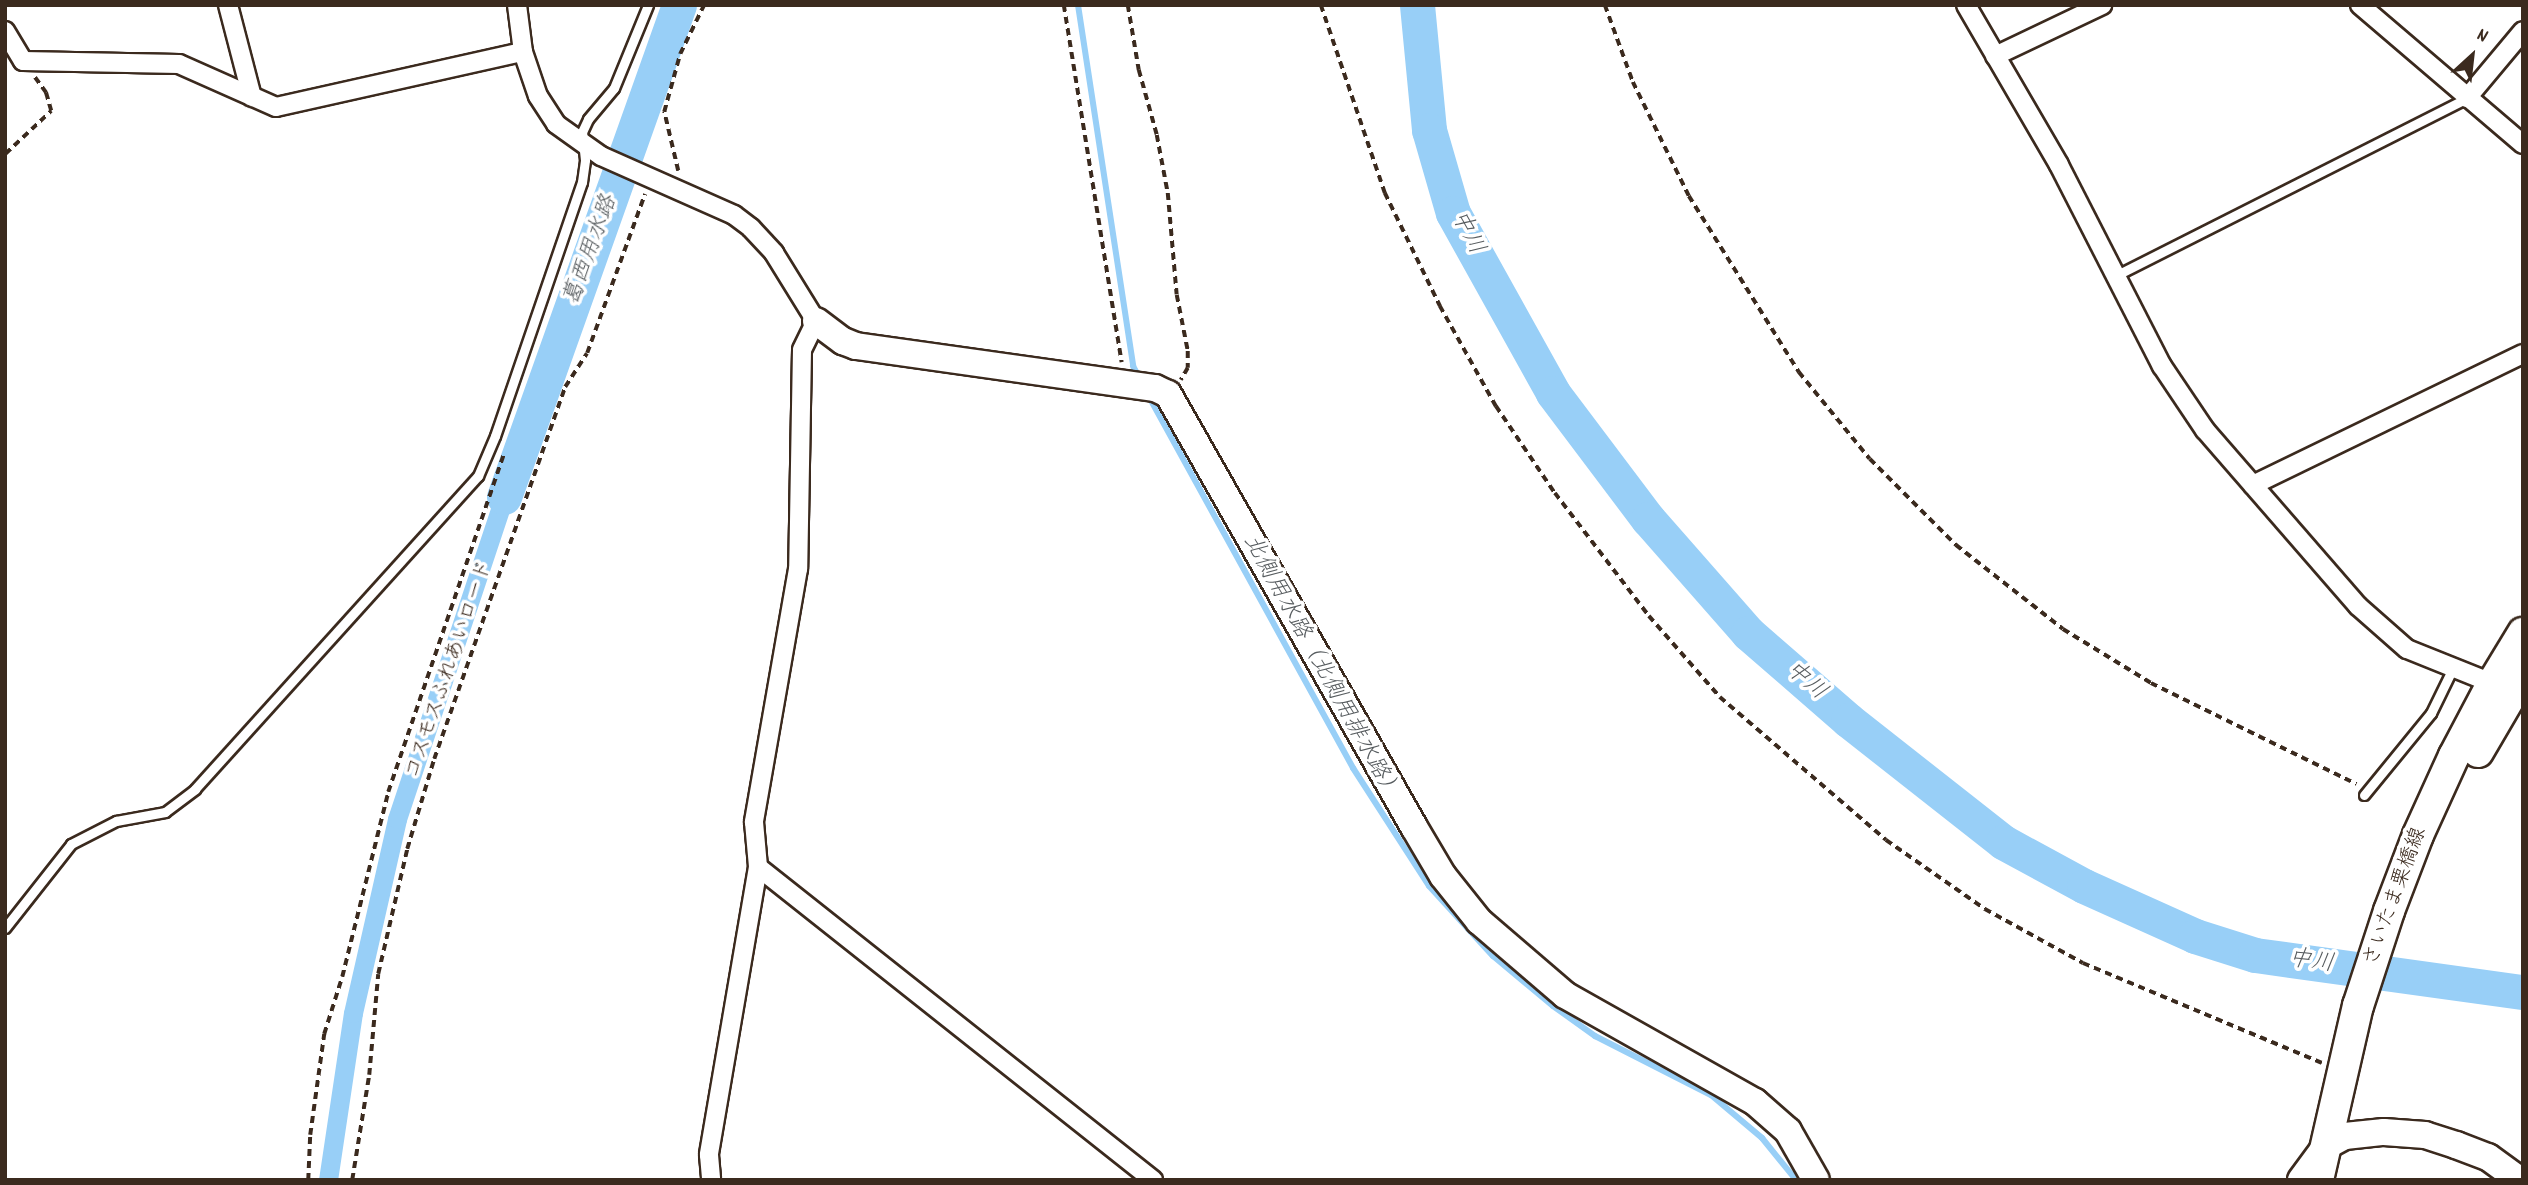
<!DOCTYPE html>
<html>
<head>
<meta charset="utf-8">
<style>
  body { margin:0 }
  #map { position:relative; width:2528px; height:1185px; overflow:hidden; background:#fff; font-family:Dekko,"Klee One",sans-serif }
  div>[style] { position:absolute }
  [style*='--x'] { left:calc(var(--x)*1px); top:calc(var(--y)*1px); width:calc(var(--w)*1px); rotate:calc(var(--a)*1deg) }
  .stream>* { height:6px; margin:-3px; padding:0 3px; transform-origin:3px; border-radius:3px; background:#98cff7 }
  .canal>* { height:19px; margin:-9.5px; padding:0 9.5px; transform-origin:9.5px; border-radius:9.5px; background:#98cff7 }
  .river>* { height:35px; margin:-17.5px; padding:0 17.5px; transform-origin:17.5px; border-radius:17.5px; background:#98cff7 }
  .path>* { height:3.5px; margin-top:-1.75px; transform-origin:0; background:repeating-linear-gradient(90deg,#3b2a1e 0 7px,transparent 0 12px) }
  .roads { filter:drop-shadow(2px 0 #3b2a1e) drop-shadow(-2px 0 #3b2a1e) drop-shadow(0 2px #3b2a1e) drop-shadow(0 -2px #3b2a1e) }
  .lane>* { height:9px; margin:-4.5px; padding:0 4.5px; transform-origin:4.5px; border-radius:4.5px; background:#fff }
  .street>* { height:18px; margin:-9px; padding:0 9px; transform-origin:9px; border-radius:9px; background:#fff }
  .secondary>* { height:26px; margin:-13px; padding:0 13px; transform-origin:13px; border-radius:13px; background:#fff }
  .primary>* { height:30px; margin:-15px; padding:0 15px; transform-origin:15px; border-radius:15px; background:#fff }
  span { translate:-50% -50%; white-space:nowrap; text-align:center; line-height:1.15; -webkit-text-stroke:7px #fff; paint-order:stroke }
  .street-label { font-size:21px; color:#3b2a1e }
  .water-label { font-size:23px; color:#575c5f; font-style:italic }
  .frame { position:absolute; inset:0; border:7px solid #3b2a1e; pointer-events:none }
  .north { position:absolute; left:2437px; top:21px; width:70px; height:70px; -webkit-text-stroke:5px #fff; paint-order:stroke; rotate:27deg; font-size:19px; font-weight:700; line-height:28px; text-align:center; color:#3b2a1e }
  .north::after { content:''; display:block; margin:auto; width:24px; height:32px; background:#3b2a1e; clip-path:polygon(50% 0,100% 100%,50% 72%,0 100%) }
</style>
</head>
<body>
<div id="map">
  <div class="stream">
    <div style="--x:1078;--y:5;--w:365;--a:81.3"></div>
    <div style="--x:1133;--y:366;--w:15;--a:62"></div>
    <div style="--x:1148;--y:395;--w:426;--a:61.2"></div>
    <div style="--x:1353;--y:768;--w:140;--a:57.2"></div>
    <div style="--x:1429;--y:886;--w:95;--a:47.6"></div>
    <div style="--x:1493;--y:956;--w:78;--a:39.8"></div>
    <div style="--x:1553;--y:1006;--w:52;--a:35.5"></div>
    <div style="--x:1595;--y:1036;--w:130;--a:27"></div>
    <div style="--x:1711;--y:1095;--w:67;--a:40.1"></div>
    <div style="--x:1762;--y:1138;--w:54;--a:51"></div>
  </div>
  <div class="canal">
    <div style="--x:328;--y:1180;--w:169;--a:-81.5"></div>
    <div style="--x:353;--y:1013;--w:199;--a:-77.2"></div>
    <div style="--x:397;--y:819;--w:339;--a:-71.6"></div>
  </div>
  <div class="river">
    <div style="--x:1417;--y:5;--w:126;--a:84.5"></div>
    <div style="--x:1429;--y:130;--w:86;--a:73.9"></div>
    <div style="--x:1453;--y:213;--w:206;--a:60.9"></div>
    <div style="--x:1553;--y:393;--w:158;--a:53"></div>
    <div style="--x:1648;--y:519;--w:152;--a:48.7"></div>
    <div style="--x:1748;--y:633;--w:133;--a:41"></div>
    <div style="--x:1848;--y:720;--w:197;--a:38.2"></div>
    <div style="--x:2003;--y:842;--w:92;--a:28.5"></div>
    <div style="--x:2084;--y:886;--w:122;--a:24.2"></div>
    <div style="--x:2195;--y:936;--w:63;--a:17.6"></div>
    <div style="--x:2255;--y:955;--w:271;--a:7.9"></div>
    <div style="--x:504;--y:497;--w:522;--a:-70.42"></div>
  </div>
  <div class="path">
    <div style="--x:1064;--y:5;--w:362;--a:80.8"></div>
    <div style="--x:1128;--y:5;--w:66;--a:80.4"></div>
    <div style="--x:1139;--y:70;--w:67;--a:74.5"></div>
    <div style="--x:1157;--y:135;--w:59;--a:79.3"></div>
    <div style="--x:1168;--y:193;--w:102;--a:85"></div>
    <div style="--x:1177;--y:295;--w:57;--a:78.9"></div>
    <div style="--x:1188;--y:351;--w:17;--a:90"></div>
    <div style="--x:1188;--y:368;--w:14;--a:120"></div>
    <div style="--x:1321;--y:5;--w:199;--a:71.2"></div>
    <div style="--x:1385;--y:193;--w:126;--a:64"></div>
    <div style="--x:1440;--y:306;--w:115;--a:60.8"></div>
    <div style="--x:1496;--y:406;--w:105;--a:55.9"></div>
    <div style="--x:1555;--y:493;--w:155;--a:52.6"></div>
    <div style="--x:1649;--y:616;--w:108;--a:48.8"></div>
    <div style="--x:1720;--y:697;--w:219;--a:40.7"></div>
    <div style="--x:1886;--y:840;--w:121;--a:34.9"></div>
    <div style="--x:1985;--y:909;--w:112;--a:28.9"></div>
    <div style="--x:2083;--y:963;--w:259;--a:22.7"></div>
    <div style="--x:1605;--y:5;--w:82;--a:70"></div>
    <div style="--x:1633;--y:82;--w:127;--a:63.8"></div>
    <div style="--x:1689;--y:196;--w:208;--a:58"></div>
    <div style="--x:1799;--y:372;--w:112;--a:50.8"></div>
    <div style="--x:1870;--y:459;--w:122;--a:45"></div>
    <div style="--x:1956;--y:545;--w:136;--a:38.1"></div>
    <div style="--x:2063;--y:629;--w:103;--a:31.5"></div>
    <div style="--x:2151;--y:683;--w:229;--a:26.2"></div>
    <div style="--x:5;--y:154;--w:63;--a:-43.1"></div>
    <div style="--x:51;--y:111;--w:19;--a:-106"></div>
    <div style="--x:46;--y:93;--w:19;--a:-126"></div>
    <div style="--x:678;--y:171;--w:61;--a:-103.3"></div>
    <div style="--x:664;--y:112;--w:60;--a:-74.6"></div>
    <div style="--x:680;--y:54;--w:55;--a:-63.9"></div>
    <div style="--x:308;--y:1180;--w:45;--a:-87.5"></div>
    <div style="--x:310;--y:1135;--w:102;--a:-82.1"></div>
    <div style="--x:324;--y:1034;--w:60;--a:-72.5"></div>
    <div style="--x:342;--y:977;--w:191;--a:-76"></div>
    <div style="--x:388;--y:792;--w:358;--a:-71.1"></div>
    <div style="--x:352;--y:1180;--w:106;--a:-80.8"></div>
    <div style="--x:369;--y:1075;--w:101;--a:-84.9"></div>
    <div style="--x:378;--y:974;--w:128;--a:-76.9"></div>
    <div style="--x:407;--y:849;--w:94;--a:-73.3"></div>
    <div style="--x:434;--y:759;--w:394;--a:-70.6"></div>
    <div style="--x:565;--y:387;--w:40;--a:-57.1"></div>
    <div style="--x:587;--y:353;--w:169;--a:-70"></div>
  </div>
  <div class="roads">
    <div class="lane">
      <div style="--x:2115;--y:276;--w:394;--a:-26.8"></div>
      <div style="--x:2364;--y:795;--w:106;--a:-50.7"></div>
      <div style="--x:2431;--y:713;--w:48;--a:-64"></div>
      <div style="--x:5;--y:928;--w:107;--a:-51.8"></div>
      <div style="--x:71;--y:844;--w:51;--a:-27.1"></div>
      <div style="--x:116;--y:821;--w:50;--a:-10.4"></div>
      <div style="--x:165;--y:812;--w:38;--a:-37"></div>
      <div style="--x:195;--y:789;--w:422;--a:-47.9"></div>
      <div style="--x:478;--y:476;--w:43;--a:-67"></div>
      <div style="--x:495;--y:436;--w:268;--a:-71.1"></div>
      <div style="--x:582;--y:182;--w:22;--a:-82"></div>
      <div style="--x:585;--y:160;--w:28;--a:-96"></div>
      <div style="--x:582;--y:132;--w:14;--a:-65"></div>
      <div style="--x:588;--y:119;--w:40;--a:-50"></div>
      <div style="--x:614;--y:88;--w:90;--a:-67.7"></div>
    </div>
    <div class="street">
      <div style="--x:228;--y:5;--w:95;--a:75.4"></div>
      <div style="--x:517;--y:5;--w:47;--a:82.7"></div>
      <div style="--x:523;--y:52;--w:46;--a:71.2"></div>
      <div style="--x:538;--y:96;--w:33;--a:57"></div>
      <div style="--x:556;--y:124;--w:55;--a:35.4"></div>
      <div style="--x:601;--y:156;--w:145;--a:23.9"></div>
      <div style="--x:734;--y:215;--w:21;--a:37"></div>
      <div style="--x:751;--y:228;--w:34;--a:47"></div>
      <div style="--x:774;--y:253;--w:80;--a:58.3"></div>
      <div style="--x:816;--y:321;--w:32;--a:116"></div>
      <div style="--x:802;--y:350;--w:219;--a:91"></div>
      <div style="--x:798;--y:569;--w:257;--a:99.9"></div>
      <div style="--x:754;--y:822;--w:45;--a:84.9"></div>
      <div style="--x:758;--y:867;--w:292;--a:99.7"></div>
      <div style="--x:709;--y:1155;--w:25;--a:85"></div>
      <div style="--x:1966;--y:5;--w:185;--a:59.8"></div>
      <div style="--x:2059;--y:165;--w:226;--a:62.9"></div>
      <div style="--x:2162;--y:366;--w:77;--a:56.1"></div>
      <div style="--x:2205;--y:430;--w:233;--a:49"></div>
      <div style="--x:2358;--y:606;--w:65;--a:41.3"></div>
      <div style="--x:2407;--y:649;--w:99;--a:21.9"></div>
      <div style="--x:2360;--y:5;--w:214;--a:40.5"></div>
      <div style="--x:5;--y:31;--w:35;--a:59"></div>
      <div style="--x:23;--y:61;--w:156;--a:1.1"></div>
      <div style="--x:179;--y:64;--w:106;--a:23.9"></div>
      <div style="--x:276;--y:107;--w:253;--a:-12.6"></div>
      <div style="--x:1995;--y:56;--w:119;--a:-25.5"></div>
      <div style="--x:2467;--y:98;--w:87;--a:-50.1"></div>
      <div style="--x:2253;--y:485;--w:300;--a:-25.9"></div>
      <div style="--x:758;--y:867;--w:504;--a:38.39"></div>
    </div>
    <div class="secondary">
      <div style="--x:816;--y:321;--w:34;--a:37"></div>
      <div style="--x:843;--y:341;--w:14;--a:21"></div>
      <div style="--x:856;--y:346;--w:302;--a:8"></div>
      <div style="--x:1155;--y:388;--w:14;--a:25"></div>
      <div style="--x:1168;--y:394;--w:498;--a:60.4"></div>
      <div style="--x:1414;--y:827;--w:57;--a:59.4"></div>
      <div style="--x:1443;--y:876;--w:58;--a:51.3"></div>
      <div style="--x:1479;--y:921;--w:113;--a:40.7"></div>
      <div style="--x:1565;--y:995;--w:218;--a:29.4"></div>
      <div style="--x:1755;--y:1102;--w:44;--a:41.3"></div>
      <div style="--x:1788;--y:1131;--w:56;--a:60.3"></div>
      <div style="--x:2301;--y:1180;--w:42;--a:-53.7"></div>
      <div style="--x:2326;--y:1146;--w:21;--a:-28"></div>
      <div style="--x:2345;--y:1136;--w:39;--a:-6"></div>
      <div style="--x:2384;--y:1132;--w:41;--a:4.2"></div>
      <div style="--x:2425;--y:1135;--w:33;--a:18"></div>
      <div style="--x:2456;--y:1145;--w:34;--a:21"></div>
      <div style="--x:2488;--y:1157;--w:39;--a:36"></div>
    </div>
    <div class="primary">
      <div style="--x:2478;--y:752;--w:89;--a:-59.7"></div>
      <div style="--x:2318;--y:1180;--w:179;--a:-77.1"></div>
      <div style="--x:2358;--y:1006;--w:100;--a:-71.9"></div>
      <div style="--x:2389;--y:911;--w:81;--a:-69.1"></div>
      <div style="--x:2418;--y:835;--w:87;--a:-65.5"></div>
      <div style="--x:2454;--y:756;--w:81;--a:-62.2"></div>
      <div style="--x:2492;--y:684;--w:60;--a:-58.7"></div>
    </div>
  </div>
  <div class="street-label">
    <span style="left:450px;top:670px;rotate:-71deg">コスモスふれあいロード</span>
    <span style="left:2396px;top:897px;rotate:-70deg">さいたま栗橋線</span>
  </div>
  <div class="water-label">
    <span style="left:1466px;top:233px;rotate:63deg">中川</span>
    <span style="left:592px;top:251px;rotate:-70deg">葛西用水路</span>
    <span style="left:1320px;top:668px;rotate:61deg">北側用水路（北側用排水路）</span>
    <span style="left:1805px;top:682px;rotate:41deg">中川</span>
    <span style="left:2311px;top:963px;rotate:8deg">中川</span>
  </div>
  <div class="frame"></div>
  <div class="north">N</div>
</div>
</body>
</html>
